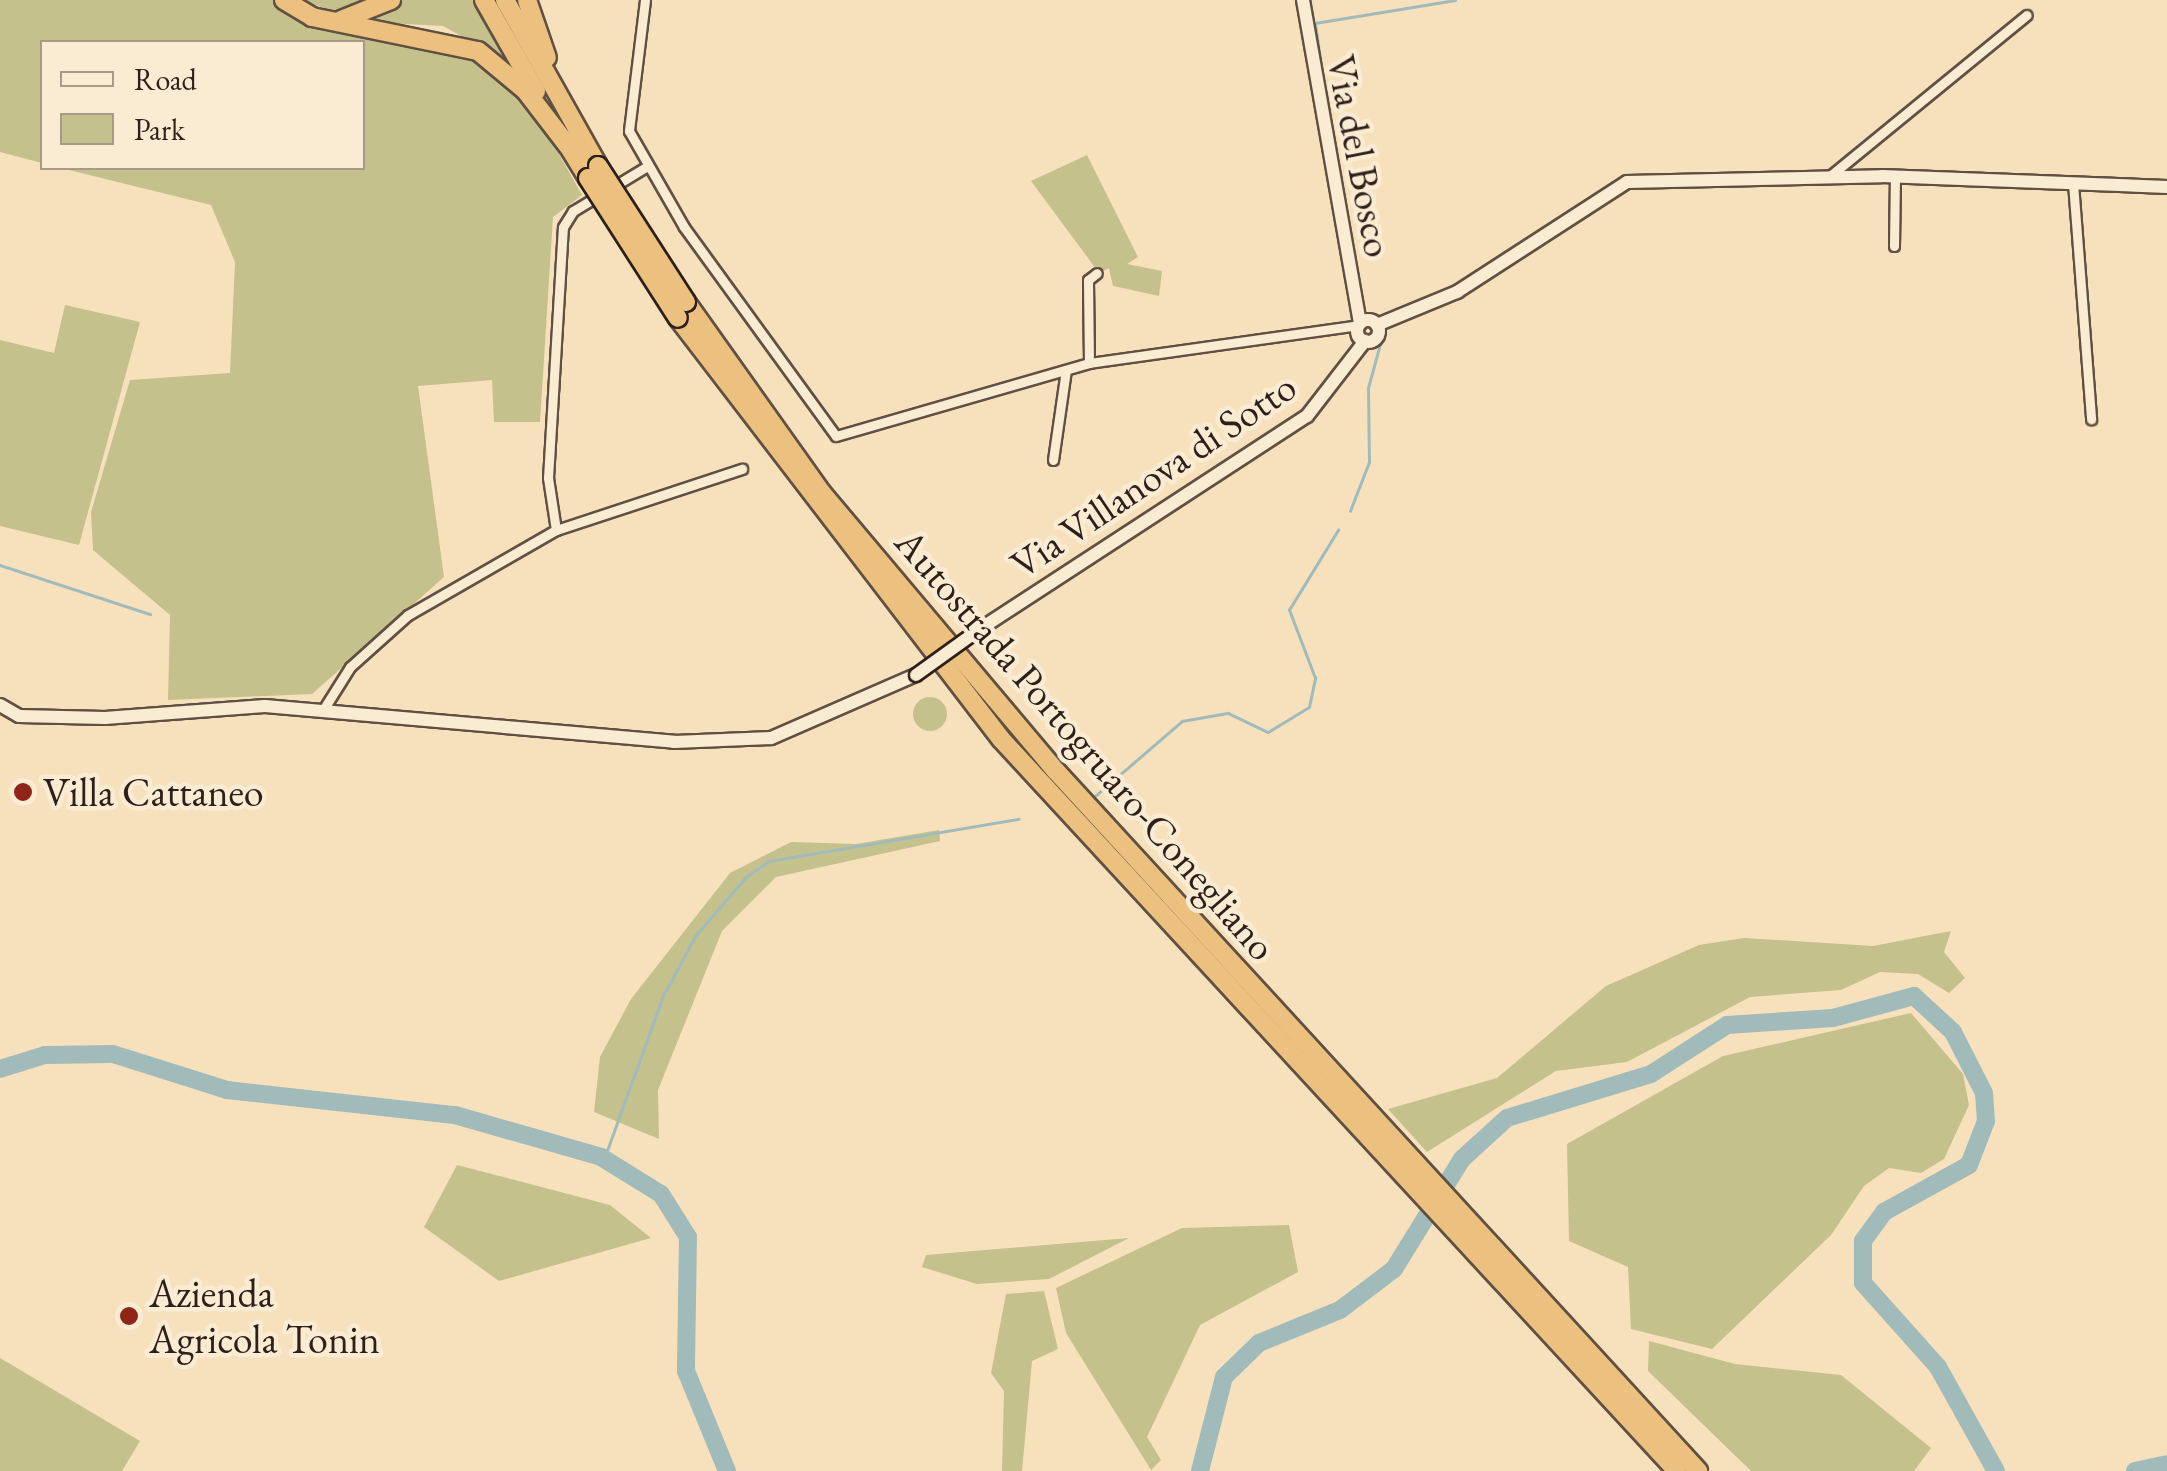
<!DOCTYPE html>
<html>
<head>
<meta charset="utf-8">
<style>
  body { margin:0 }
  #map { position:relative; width:2167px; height:1471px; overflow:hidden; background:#f7e1bc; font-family:"EB Garamond",serif }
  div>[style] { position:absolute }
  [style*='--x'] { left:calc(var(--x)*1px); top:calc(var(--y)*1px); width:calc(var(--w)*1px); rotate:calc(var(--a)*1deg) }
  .green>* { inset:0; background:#c4c18c }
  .round { border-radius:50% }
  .stream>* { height:2.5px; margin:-1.25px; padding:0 1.25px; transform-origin:1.25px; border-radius:1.25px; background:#a1bbbb }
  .river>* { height:18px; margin:-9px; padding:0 9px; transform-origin:9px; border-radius:9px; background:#a1bbbb }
  .roads { filter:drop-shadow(2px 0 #605042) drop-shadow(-2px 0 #605042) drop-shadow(0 2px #605042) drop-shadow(0 -2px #605042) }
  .street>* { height:9px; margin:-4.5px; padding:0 4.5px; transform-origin:4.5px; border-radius:4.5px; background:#faecd3 }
  .secondary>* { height:12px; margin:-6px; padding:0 6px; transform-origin:6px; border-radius:6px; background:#faecd3 }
  .secondary>.ring { margin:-6px; padding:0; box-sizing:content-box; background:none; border:12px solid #faecd3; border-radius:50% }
  .highway>* { height:18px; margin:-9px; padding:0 9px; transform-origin:9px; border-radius:9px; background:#ecc07e }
  .bridges { filter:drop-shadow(2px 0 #2d1f19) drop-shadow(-2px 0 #2d1f19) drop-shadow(0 2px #2d1f19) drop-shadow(0 -2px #2d1f19) }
  .secondary-bridge>* { height:12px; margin:-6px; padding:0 6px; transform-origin:6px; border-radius:6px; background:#faecd3 }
  .highway-bridge>* { height:18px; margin:-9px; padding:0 9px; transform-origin:9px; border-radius:9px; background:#ecc07e }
  .dots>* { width:28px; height:28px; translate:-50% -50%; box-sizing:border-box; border:5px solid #faecd3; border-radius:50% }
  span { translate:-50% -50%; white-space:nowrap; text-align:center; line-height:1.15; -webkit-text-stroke:9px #faecd3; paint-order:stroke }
  .street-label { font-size:40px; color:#2d1f19 }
  .poi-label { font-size:40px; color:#2d1f19 }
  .left { translate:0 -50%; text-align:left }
  .legend { position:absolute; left:40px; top:40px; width:325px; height:130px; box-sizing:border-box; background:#faecd3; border:2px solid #a89a89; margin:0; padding:12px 18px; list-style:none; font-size:30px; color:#2d1f19 }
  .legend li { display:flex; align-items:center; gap:20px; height:50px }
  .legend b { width:50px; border:2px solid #a89a89 }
</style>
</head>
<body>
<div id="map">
  <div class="green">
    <div style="clip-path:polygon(0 0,273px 0,295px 18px,474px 52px,532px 106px,582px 195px,553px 217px,540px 422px,494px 422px,492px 380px,418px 386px,444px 577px,312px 694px,168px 700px,170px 615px,93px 550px,91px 512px,130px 380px,230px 373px,235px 262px,211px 205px,61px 168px,362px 168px,362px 42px,42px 42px,42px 163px,0 152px)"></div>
    <div style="clip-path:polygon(303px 0,381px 0,337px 13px)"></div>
    <div style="clip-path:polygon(403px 0,477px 0,510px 63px,443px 26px,368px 22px)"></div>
    <div style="clip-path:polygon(1087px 155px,1138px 257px,1127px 264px,1162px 271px,1159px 296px,1113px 286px,1109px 268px,1099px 273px,1031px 181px)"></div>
    <div style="clip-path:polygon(65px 305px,140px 322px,79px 545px,0 526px,0 340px,54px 353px)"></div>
    <div class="round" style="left:913px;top:697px;width:34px;height:34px"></div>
    <div style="clip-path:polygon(939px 830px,940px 841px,776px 877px,722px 931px,658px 1090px,659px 1139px,594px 1112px,600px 1057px,631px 999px,730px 873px,791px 842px,856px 844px)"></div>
    <div style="clip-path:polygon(1951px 931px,1944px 952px,1965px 978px,1949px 993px,1918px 974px,1880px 972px,1841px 990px,1750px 997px,1627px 1062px,1556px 1071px,1427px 1152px,1388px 1109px,1497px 1078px,1606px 986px,1699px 945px,1744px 938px,1873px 946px)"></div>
    <div style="clip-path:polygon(1911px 1013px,1963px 1074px,1969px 1105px,1944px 1159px,1921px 1173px,1889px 1168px,1864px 1186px,1831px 1235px,1712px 1349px,1631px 1329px,1628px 1267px,1569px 1241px,1567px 1144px,1723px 1056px)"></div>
    <div style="clip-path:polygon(457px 1165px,610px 1205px,651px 1238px,499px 1281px,424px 1227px)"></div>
    <div style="clip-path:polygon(1289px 1225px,1298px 1272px,1200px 1325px,1147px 1437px,1161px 1460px,1151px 1470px,1066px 1333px,1056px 1288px,1182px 1228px)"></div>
    <div style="clip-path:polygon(1129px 1238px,1049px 1279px,977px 1284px,922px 1267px,926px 1255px)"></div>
    <div style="clip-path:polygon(1044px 1291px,1058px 1349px,1032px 1361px,1022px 1471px,1002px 1471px,1004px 1391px,991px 1373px,1006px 1294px)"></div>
    <div style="clip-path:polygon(1649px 1341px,1735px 1364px,1841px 1375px,1931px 1448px,1914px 1471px,1751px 1471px,1648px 1371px)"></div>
    <div style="clip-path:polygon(0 1358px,140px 1441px,122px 1471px,0 1471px)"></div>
  </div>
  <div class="stream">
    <div style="--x:1321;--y:68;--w:45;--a:-97.6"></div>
    <div style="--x:1315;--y:23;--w:142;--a:-9.3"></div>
    <div style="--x:1350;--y:511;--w:53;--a:-68.8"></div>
    <div style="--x:1369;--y:462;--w:74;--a:-90.8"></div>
    <div style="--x:1368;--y:388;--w:46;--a:-74.7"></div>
    <div style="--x:0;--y:565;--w:158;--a:18.1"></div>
    <div style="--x:1094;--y:797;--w:116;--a:-40.8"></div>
    <div style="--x:1182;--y:721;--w:47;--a:-9.9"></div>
    <div style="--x:1228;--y:713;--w:44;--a:25.4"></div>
    <div style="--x:1268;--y:732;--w:48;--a:-31.4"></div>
    <div style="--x:1309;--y:707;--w:30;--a:-78"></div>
    <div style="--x:1315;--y:678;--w:73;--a:-110.9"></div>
    <div style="--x:1289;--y:610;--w:94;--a:-58.5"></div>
    <div style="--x:604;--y:1159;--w:173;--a:-70.1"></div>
    <div style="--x:663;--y:996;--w:68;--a:-61.9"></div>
    <div style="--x:695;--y:936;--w:79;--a:-49.1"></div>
    <div style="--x:747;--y:876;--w:27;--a:-34"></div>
    <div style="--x:769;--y:861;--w:253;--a:-9.6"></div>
  </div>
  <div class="river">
    <div style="--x:0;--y:1069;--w:47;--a:-17.3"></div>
    <div style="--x:45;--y:1055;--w:68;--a:-0.8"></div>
    <div style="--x:113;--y:1054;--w:120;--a:17.5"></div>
    <div style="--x:227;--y:1090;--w:229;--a:6.3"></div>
    <div style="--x:455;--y:1115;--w:152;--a:16"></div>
    <div style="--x:601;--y:1157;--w:70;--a:31.7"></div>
    <div style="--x:661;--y:1194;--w:51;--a:57.9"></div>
    <div style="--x:688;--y:1237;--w:134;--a:90.9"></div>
    <div style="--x:686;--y:1371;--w:108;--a:67.7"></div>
    <div style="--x:1200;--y:1471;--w:97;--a:-75.7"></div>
    <div style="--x:1224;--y:1377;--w:49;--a:-44.2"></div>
    <div style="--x:1259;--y:1343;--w:87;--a:-22.2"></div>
    <div style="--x:1340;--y:1310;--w:68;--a:-37.2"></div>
    <div style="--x:1394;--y:1269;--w:129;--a:-58.3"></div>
    <div style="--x:1462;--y:1159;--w:61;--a:-42.3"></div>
    <div style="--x:1507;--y:1118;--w:151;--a:-17"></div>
    <div style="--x:1651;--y:1074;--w:90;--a:-32.8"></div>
    <div style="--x:1727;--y:1025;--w:106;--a:-3.8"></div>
    <div style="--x:1833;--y:1018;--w:84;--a:-15.2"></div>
    <div style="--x:1914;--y:996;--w:53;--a:42.7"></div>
    <div style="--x:1953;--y:1032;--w:68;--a:63.1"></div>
    <div style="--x:1984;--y:1093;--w:28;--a:86"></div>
    <div style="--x:1986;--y:1121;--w:47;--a:111.1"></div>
    <div style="--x:1969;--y:1165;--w:97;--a:151.1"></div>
    <div style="--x:1884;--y:1212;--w:36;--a:126"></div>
    <div style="--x:1863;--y:1241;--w:42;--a:90"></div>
    <div style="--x:1863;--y:1283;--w:113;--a:48.2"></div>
    <div style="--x:1938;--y:1367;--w:119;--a:60.9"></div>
    <div style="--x:2135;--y:1471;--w:33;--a:-12"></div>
  </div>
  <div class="roads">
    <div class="street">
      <div style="--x:645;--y:0;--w:132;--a:97"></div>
      <div style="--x:629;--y:131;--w:111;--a:60.2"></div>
      <div style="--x:684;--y:227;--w:258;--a:54"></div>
      <div style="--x:836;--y:436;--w:263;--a:-16.1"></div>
      <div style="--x:1089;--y:363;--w:273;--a:-8"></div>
      <div style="--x:1830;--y:176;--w:254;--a:-39.3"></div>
      <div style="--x:2073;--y:183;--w:237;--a:85.6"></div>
      <div style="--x:1894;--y:246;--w:69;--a:-89.2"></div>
      <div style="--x:1089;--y:363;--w:83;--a:-90.7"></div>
      <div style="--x:1088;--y:280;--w:11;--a:-38"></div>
      <div style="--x:1053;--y:460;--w:91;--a:-81.8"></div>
      <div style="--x:556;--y:530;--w:53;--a:-98.7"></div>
      <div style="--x:548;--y:478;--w:251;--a:-86.6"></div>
      <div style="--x:563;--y:227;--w:19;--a:-58"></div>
      <div style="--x:573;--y:211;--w:85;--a:-31.1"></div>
      <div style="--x:323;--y:710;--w:51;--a:-57.9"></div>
      <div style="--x:350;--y:667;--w:78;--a:-41.9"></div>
      <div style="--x:408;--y:615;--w:171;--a:-29.9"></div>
      <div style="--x:556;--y:530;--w:196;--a:-18.2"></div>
    </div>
    <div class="secondary">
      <div style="--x:1303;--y:0;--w:328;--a:80"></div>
      <div class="ring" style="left:1357px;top:320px;width:10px;height:10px"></div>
      <div style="--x:1377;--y:325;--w:87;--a:-22.4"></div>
      <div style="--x:1457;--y:292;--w:202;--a:-32.9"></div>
      <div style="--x:1627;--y:182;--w:255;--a:-1.3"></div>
      <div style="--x:1882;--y:176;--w:285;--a:2.2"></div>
      <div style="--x:980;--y:629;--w:390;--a:-33.1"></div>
      <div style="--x:1307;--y:416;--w:95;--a:-52.3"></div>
      <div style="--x:0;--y:705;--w:22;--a:30"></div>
      <div style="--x:19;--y:716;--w:86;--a:1.3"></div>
      <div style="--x:105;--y:718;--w:160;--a:-4.3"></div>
      <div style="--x:265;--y:706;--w:411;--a:5"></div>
      <div style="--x:674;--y:742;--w:97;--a:-2.4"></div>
      <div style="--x:771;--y:738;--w:158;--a:-23.5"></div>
    </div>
    <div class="highway">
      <div style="--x:284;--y:0;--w:33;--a:31"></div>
      <div style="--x:312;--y:17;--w:169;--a:11.6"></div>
      <div style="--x:478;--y:51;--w:61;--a:39.7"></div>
      <div style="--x:525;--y:90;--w:71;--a:52.5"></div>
      <div style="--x:484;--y:0;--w:105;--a:60.3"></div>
      <div style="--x:505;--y:0;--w:190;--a:60.7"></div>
      <div style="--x:527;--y:0;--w:61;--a:71"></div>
      <div style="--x:341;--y:20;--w:54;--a:-21.8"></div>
      <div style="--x:564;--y:139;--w:46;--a:58.4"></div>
      <div style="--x:686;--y:302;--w:233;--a:54.6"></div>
      <div style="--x:821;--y:492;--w:365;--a:49.9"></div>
      <div style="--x:1056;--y:771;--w:950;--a:47.47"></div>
      <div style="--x:678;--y:318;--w:531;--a:52.5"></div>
      <div style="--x:1001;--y:739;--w:996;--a:47.28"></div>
    </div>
  </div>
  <div class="bridges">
    <div class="secondary-bridge">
      <div style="--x:916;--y:675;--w:79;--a:-35.7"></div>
    </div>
    <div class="highway-bridge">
      <div style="--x:598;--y:166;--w:162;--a:57.1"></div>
      <div style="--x:588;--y:178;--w:166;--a:57.3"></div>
    </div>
  </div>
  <div class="dots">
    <div style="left:23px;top:792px;background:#8f2418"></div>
    <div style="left:129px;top:1316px;background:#8f2418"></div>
  </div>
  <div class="street-label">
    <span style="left:1360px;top:156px;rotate:79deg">Via del Bosco</span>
    <span style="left:1153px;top:475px;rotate:-34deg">Via Villanova di Sotto</span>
    <span style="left:1086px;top:744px;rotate:49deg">Autostrada Portogruaro-Conegliano</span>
  </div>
  <div class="poi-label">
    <span class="left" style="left:43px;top:792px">Villa Cattaneo</span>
    <span class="left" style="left:149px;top:1316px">Azienda<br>Agricola Tonin</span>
  </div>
  <ul class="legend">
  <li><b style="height:12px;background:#faecd3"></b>Road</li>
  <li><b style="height:28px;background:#c4c18c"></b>Park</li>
  </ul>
</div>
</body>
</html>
